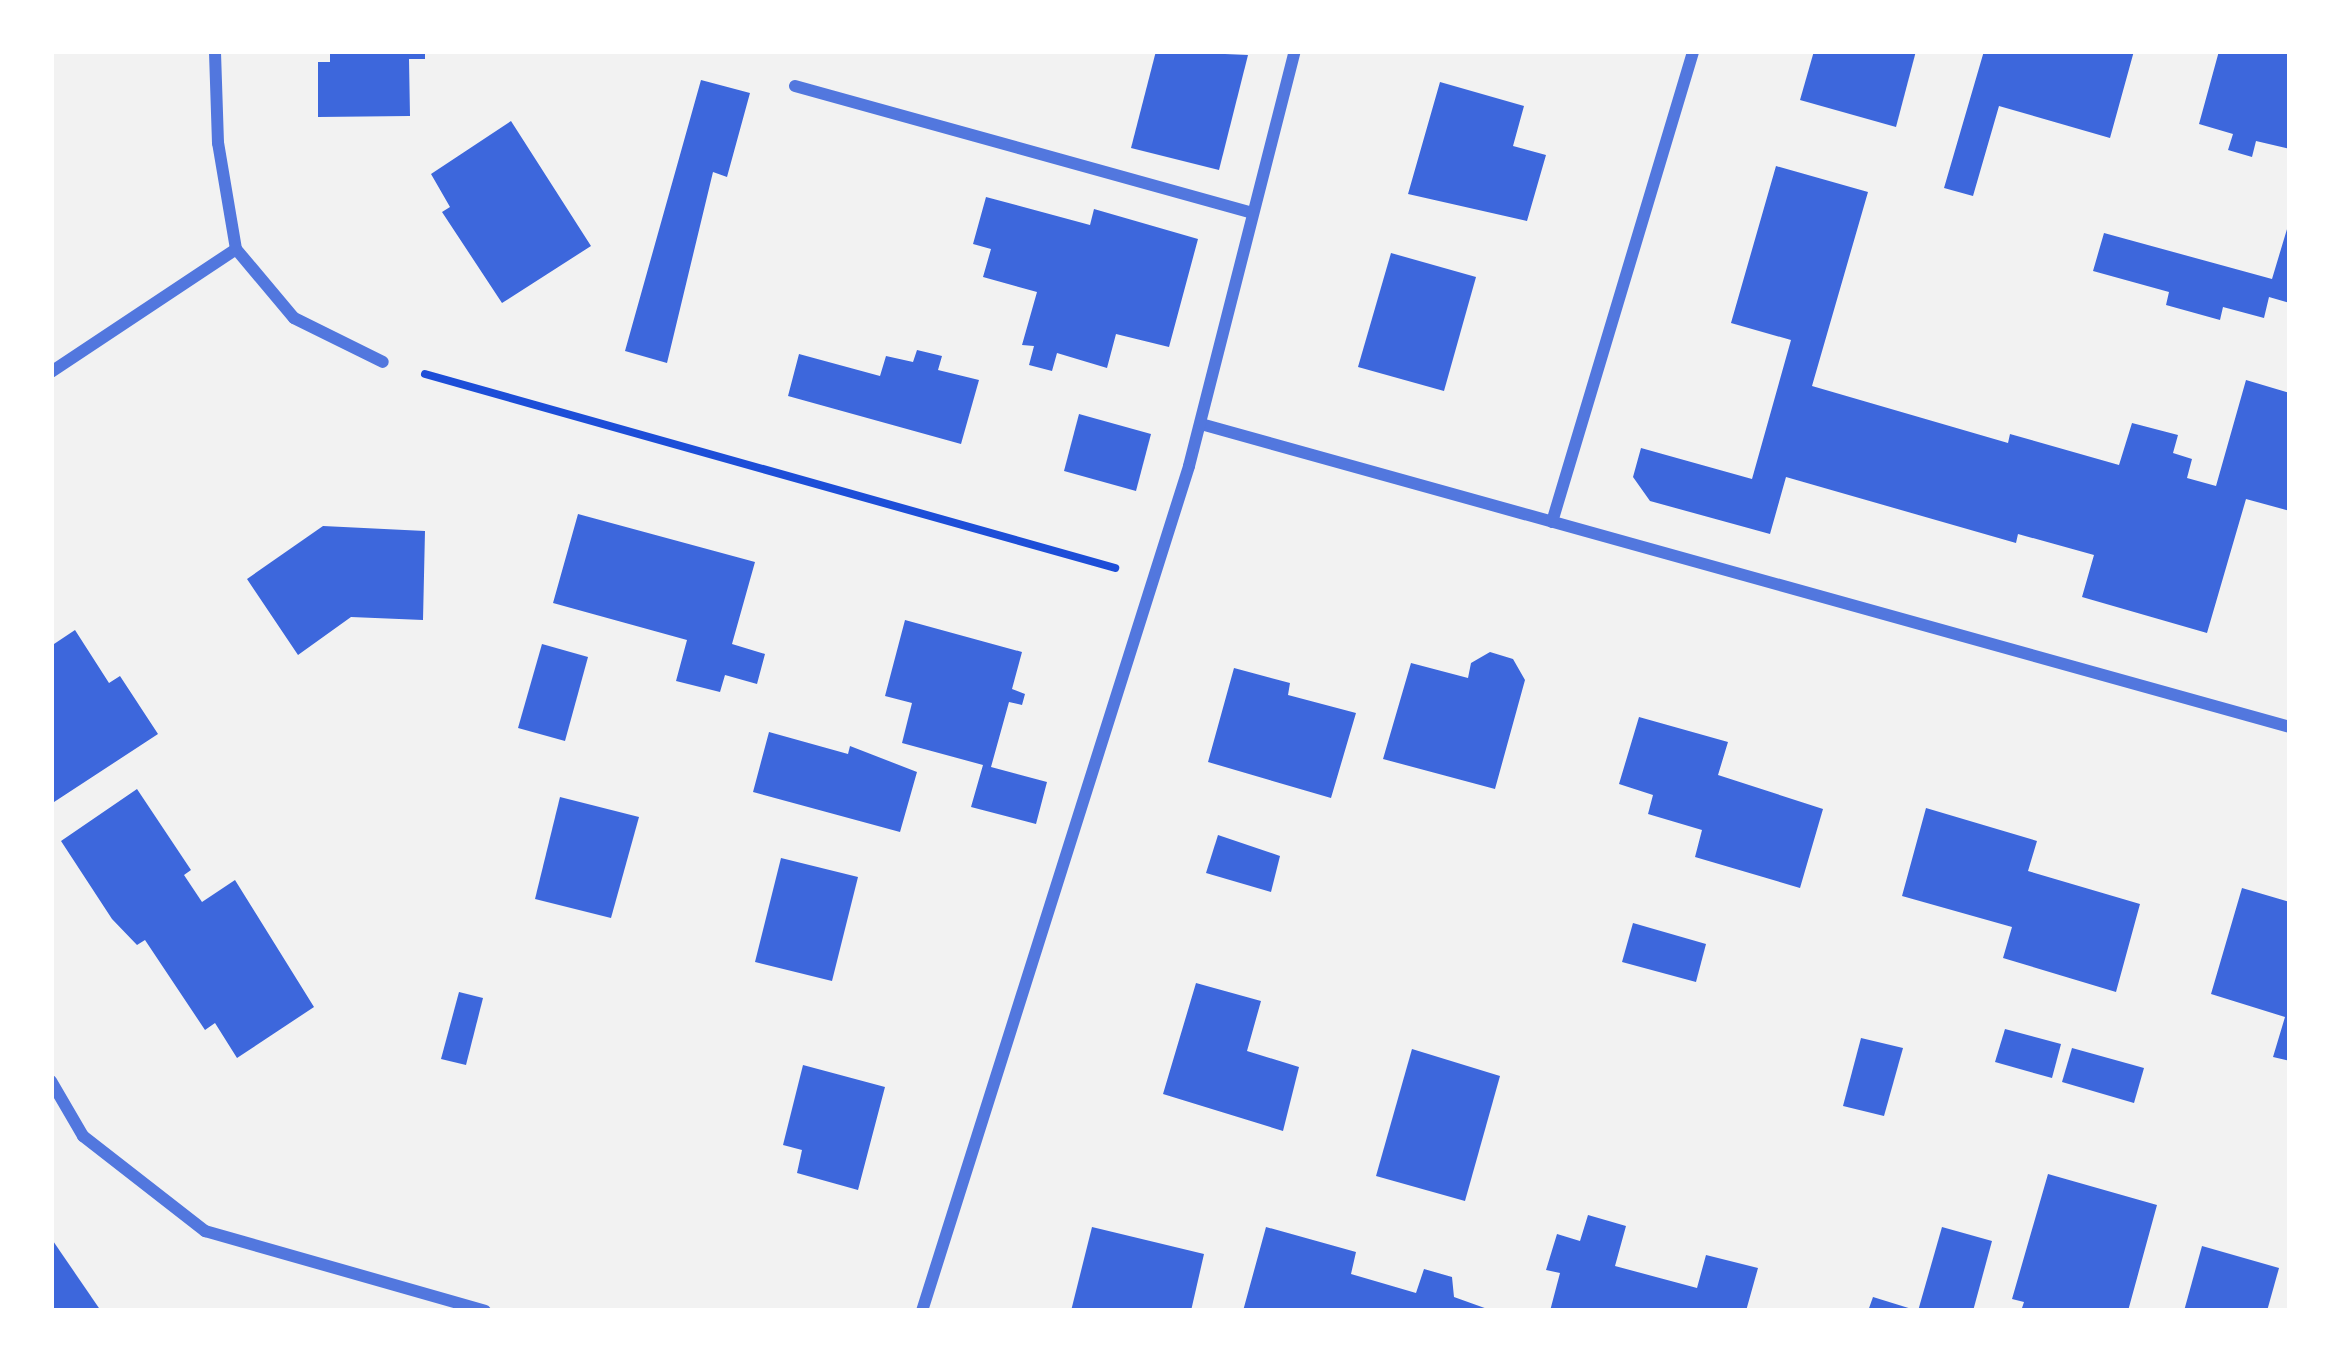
<!DOCTYPE html>
<html>
<head>
<meta charset="utf-8">
<style>
  body { margin:0 }
  #map { position:relative; width:2341px; height:1362px; overflow:hidden; background:#f2f2f2; font-family:Overpass,sans-serif }
  div>[style] { position:absolute }
  [style*='--x'] { left:calc(var(--x)*1px); top:calc(var(--y)*1px); width:calc(var(--w)*1px); rotate:calc(var(--a)*1deg) }
  .building>* { inset:0; background:#3d67dc }
  .path>* { height:8px; margin:-4px; padding:0 4px; transform-origin:4px; border-radius:4px; background:#1d4ed8 }
  .minor>* { height:12px; margin:-6px; padding:0 6px; transform-origin:6px; border-radius:6px; background:#5277de }
  span { translate:-50% -50%; white-space:nowrap; text-align:center; line-height:1.15; -webkit-text-stroke:9px #fff; paint-order:stroke }
  .frame { position:absolute; inset:0; border:54px solid #fff; pointer-events:none }
</style>
</head>
<body>
<div id="map">
  <div class="building">
    <div style="clip-path:polygon(330px 51px,425px 51px,425px 59px,409px 59px,410px 116px,318px 117px,318px 62px,330px 62px)"></div>
    <div style="clip-path:polygon(1156px 51px,1248px 55px,1219px 170px,1131px 148px)"></div>
    <div style="clip-path:polygon(1814px 51px,1916px 51px,1896px 127px,1800px 100px)"></div>
    <div style="clip-path:polygon(1984px 51px,2134px 51px,2110px 138px,1999px 106px,1973px 196px,1944px 188px)"></div>
    <div style="clip-path:polygon(2219px 51px,2290px 51px,2290px 149px,2256px 141px,2252px 157px,2228px 150px,2233px 134px,2199px 124px)"></div>
    <div style="clip-path:polygon(701px 80px,750px 93px,727px 177px,713px 172px,667px 363px,625px 351px)"></div>
    <div style="clip-path:polygon(1440px 82px,1524px 106px,1513px 146px,1546px 155px,1527px 221px,1408px 194px)"></div>
    <div style="clip-path:polygon(511px 121px,591px 246px,502px 303px,442px 212px,450px 207px,431px 174px)"></div>
    <div style="clip-path:polygon(1776px 166px,1868px 192px,1812px 386px,2008px 443px,2010px 434px,2119px 465px,2132px 423px,2178px 435px,2173px 453px,2192px 459px,2187px 478px,2216px 486px,2246px 380px,2290px 393px,2290px 511px,2246px 499px,2207px 633px,2082px 597px,2094px 555px,2018px 534px,2016px 543px,1786px 477px,1770px 534px,1650px 501px,1633px 477px,1641px 448px,1752px 479px,1791px 340px,1731px 323px)"></div>
    <div style="clip-path:polygon(986px 197px,1090px 225px,1094px 209px,1198px 239px,1169px 347px,1116px 334px,1107px 368px,1057px 353px,1052px 371px,1029px 365px,1034px 346px,1022px 345px,1037px 292px,983px 277px,991px 249px,973px 244px)"></div>
    <div style="clip-path:polygon(2290px 219px,2290px 303px,2269px 297px,2264px 318px,2223px 307px,2220px 320px,2166px 305px,2169px 292px,2093px 271px,2104px 233px,2272px 279px)"></div>
    <div style="clip-path:polygon(1391px 253px,1476px 277px,1444px 391px,1358px 367px)"></div>
    <div style="clip-path:polygon(917px 350px,942px 356px,938px 370px,979px 380px,961px 444px,788px 396px,799px 354px,880px 376px,886px 356px,913px 362px)"></div>
    <div style="clip-path:polygon(1079px 414px,1151px 434px,1136px 491px,1064px 471px)"></div>
    <div style="clip-path:polygon(578px 514px,755px 562px,732px 644px,765px 654px,757px 684px,725px 675px,720px 692px,676px 681px,687px 640px,553px 603px)"></div>
    <div style="clip-path:polygon(323px 526px,425px 531px,423px 620px,351px 617px,298px 655px,247px 579px)"></div>
    <div style="clip-path:polygon(905px 620px,1022px 652px,1012px 689px,1025px 694px,1022px 705px,1009px 702px,991px 767px,1047px 782px,1036px 824px,971px 807px,983px 765px,902px 743px,912px 703px,885px 696px)"></div>
    <div style="clip-path:polygon(75px 630px,109px 683px,120px 676px,158px 734px,51px 804px,51px 646px)"></div>
    <div style="clip-path:polygon(542px 644px,588px 657px,565px 741px,518px 728px)"></div>
    <div style="clip-path:polygon(1490px 652px,1513px 659px,1525px 680px,1495px 789px,1383px 759px,1411px 663px,1468px 678px,1471px 663px)"></div>
    <div style="clip-path:polygon(1234px 668px,1290px 683px,1288px 695px,1356px 713px,1331px 798px,1208px 762px)"></div>
    <div style="clip-path:polygon(1639px 717px,1728px 742px,1718px 775px,1823px 809px,1800px 888px,1695px 857px,1702px 830px,1648px 814px,1653px 795px,1619px 784px)"></div>
    <div style="clip-path:polygon(769px 732px,848px 754px,850px 746px,917px 772px,900px 832px,753px 792px)"></div>
    <div style="clip-path:polygon(137px 789px,191px 870px,184px 875px,202px 902px,235px 880px,314px 1007px,237px 1058px,215px 1023px,205px 1030px,145px 940px,137px 945px,112px 919px,61px 841px)"></div>
    <div style="clip-path:polygon(560px 797px,639px 817px,611px 918px,535px 899px)"></div>
    <div style="clip-path:polygon(1926px 808px,2037px 841px,2028px 871px,2140px 904px,2116px 992px,2003px 958px,2012px 927px,1902px 896px)"></div>
    <div style="clip-path:polygon(1218px 835px,1280px 856px,1271px 892px,1206px 873px)"></div>
    <div style="clip-path:polygon(781px 858px,858px 877px,832px 981px,755px 962px)"></div>
    <div style="clip-path:polygon(2242px 888px,2290px 902px,2290px 1061px,2273px 1057px,2285px 1017px,2211px 994px)"></div>
    <div style="clip-path:polygon(1633px 923px,1706px 944px,1696px 982px,1622px 962px)"></div>
    <div style="clip-path:polygon(1196px 983px,1261px 1001px,1247px 1051px,1299px 1067px,1283px 1131px,1163px 1094px)"></div>
    <div style="clip-path:polygon(459px 992px,483px 998px,466px 1065px,441px 1059px)"></div>
    <div style="clip-path:polygon(2005px 1029px,2061px 1044px,2052px 1078px,1995px 1062px)"></div>
    <div style="clip-path:polygon(1861px 1038px,1903px 1048px,1884px 1116px,1843px 1106px)"></div>
    <div style="clip-path:polygon(2072px 1048px,2144px 1068px,2134px 1103px,2062px 1082px)"></div>
    <div style="clip-path:polygon(1412px 1049px,1500px 1076px,1465px 1201px,1376px 1176px)"></div>
    <div style="clip-path:polygon(803px 1065px,885px 1087px,858px 1190px,797px 1173px,802px 1150px,783px 1145px)"></div>
    <div style="clip-path:polygon(2048px 1174px,2157px 1205px,2128px 1311px,2021px 1311px,2024px 1302px,2012px 1299px)"></div>
    <div style="clip-path:polygon(1588px 1215px,1626px 1226px,1615px 1266px,1697px 1288px,1706px 1255px,1758px 1268px,1746px 1311px,1550px 1311px,1560px 1273px,1546px 1270px,1557px 1234px,1580px 1241px)"></div>
    <div style="clip-path:polygon(1092px 1227px,1204px 1254px,1191px 1311px,1071px 1311px)"></div>
    <div style="clip-path:polygon(1266px 1227px,1356px 1252px,1351px 1274px,1416px 1293px,1424px 1269px,1452px 1277px,1454px 1297px,1493px 1311px,1243px 1311px)"></div>
    <div style="clip-path:polygon(1942px 1227px,1992px 1241px,1973px 1311px,1918px 1311px)"></div>
    <div style="clip-path:polygon(51px 1238px,101px 1311px,51px 1311px)"></div>
    <div style="clip-path:polygon(2202px 1246px,2279px 1268px,2267px 1311px,2184px 1311px)"></div>
    <div style="clip-path:polygon(1873px 1297px,1915px 1310px,1915px 1311px,1868px 1311px)"></div>
  </div>
  <div class="path">
    <div style="--x:425;--y:374;--w:717;--a:15.7"></div>
  </div>
  <div class="minor">
    <div style="--x:795;--y:86;--w:475;--a:15.5"></div>
    <div style="--x:236;--y:249;--w:90;--a:50"></div>
    <div style="--x:294;--y:318;--w:99;--a:26.3"></div>
    <div style="--x:51;--y:372;--w:222;--a:-33.6"></div>
    <div style="--x:236;--y:249;--w:108;--a:-99.6"></div>
    <div style="--x:218;--y:143;--w:92;--a:-91.9"></div>
    <div style="--x:1201;--y:424;--w:1130;--a:15.55"></div>
    <div style="--x:1552;--y:522;--w:492;--a:-73.3"></div>
    <div style="--x:51;--y:1081;--w:64;--a:59.8"></div>
    <div style="--x:83;--y:1136;--w:155;--a:37.9"></div>
    <div style="--x:205;--y:1231;--w:291;--a:15.9"></div>
    <div style="--x:922;--y:1311;--w:886;--a:-72.46"></div>
    <div style="--x:1189;--y:466;--w:428;--a:-75.7"></div>
  </div>
  <div class="frame"></div>
</div>
</body>
</html>
